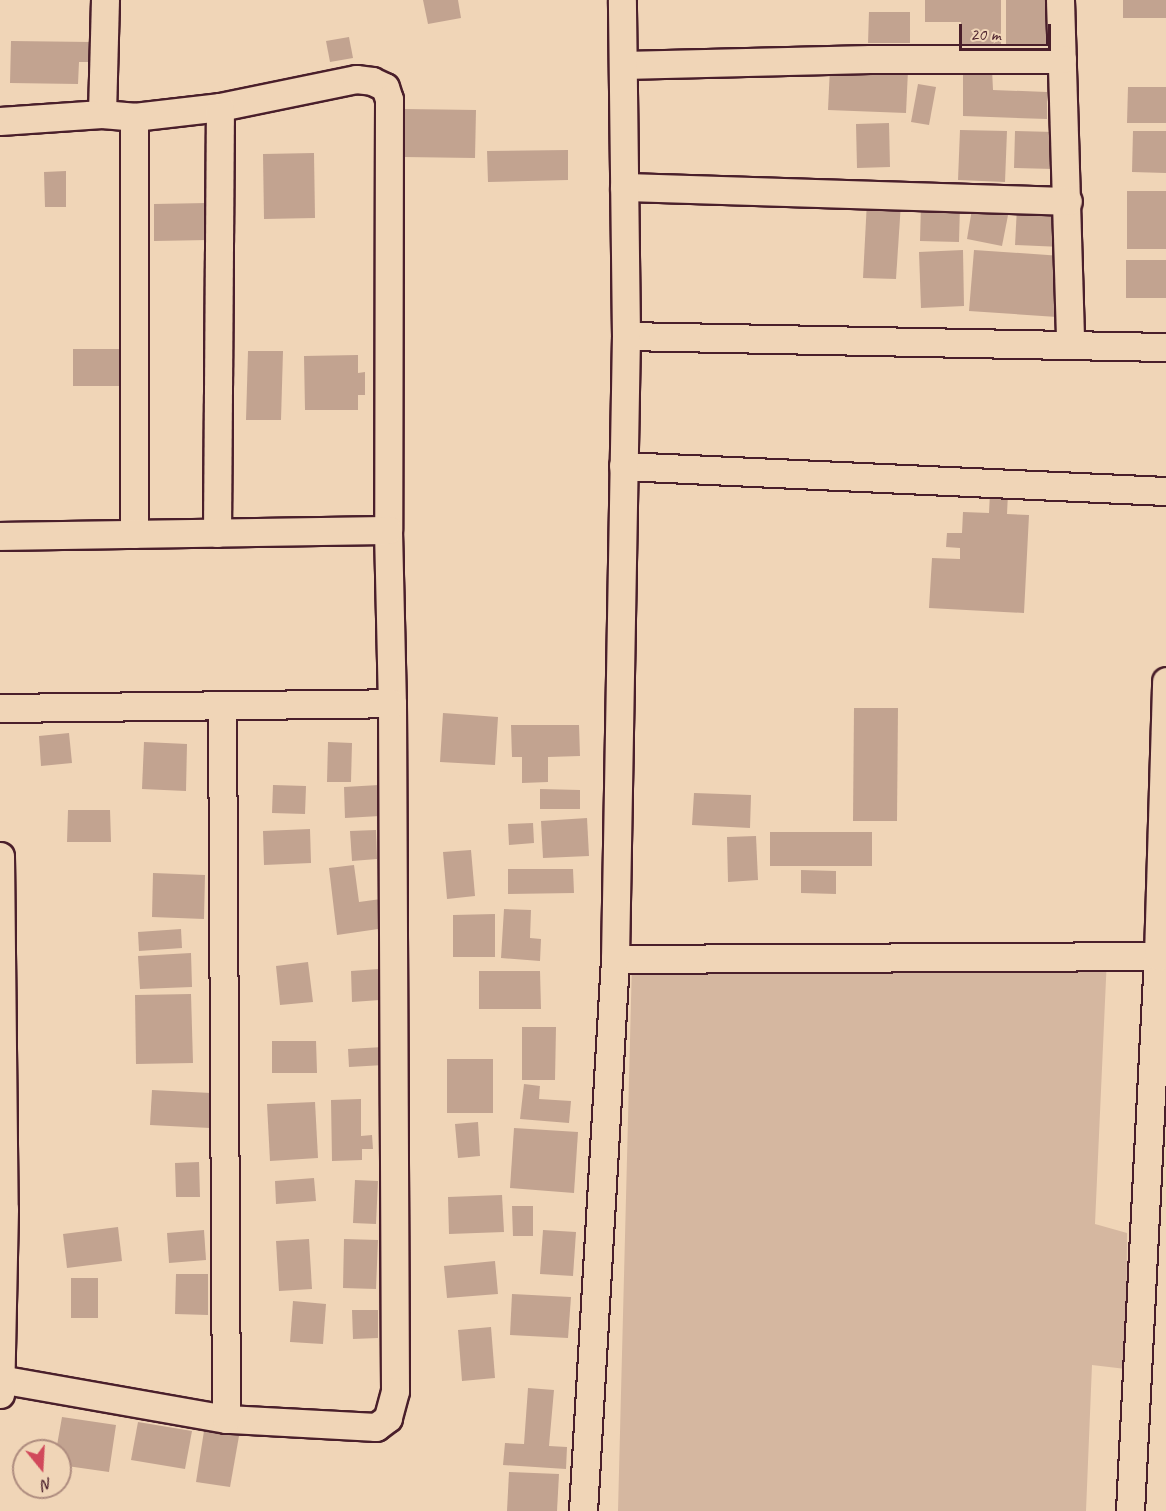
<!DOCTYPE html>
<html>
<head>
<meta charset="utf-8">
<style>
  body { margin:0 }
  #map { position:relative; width:1166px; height:1511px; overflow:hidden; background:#f0d5b7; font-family:Caveat,sans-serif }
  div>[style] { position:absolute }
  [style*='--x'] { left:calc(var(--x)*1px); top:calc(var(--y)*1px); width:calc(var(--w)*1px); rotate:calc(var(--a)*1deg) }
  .green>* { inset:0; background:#d5b7a0 }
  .building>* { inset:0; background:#c2a390 }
  .roads { filter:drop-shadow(2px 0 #4a1f2b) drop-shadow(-2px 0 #4a1f2b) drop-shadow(0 2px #4a1f2b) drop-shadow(0 -2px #4a1f2b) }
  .street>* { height:27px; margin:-13.5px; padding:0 13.5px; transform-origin:13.5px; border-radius:13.5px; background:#f0d5b7 }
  span { translate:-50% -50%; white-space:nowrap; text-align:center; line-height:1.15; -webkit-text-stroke:6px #f0d5b7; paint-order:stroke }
  .north { position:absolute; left:12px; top:1439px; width:60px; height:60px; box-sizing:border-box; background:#f0d5b7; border:2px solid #ae8c7f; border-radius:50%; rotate:162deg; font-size:16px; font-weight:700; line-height:24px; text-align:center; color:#4a1f2b }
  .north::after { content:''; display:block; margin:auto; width:21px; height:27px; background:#d1495b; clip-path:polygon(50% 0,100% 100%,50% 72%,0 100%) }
  .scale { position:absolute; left:959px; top:24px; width:92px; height:27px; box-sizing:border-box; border:3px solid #4a1f2b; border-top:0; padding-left:8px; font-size:18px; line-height:21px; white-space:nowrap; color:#4a1f2b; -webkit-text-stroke:4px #f0d5b7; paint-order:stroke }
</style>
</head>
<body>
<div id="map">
  <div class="green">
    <div style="clip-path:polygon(1107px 957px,1095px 1224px,1127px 1233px,1126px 1369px,1092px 1365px,1086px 1511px,618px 1511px,632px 962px)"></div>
  </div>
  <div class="building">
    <div style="clip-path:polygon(423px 0,458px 0,461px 18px,428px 24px)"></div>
    <div style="clip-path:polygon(925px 0,1001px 0,1001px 46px,960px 46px,961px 22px,925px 22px)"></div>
    <div style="clip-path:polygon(1006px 0,1056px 0,1055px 53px,1006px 53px)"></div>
    <div style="clip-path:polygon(1123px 0,1166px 0,1166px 18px,1123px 18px)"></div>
    <div style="clip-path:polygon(869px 12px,910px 12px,910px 43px,868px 43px)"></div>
    <div style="clip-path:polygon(349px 37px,353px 58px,330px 62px,326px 41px)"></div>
    <div style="clip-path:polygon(11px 41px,91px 42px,91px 62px,79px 62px,78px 84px,10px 83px)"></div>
    <div style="clip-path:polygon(830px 67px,908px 70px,906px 113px,828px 110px)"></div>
    <div style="clip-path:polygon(992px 69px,993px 90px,1047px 92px,1047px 119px,963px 116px,963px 70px)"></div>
    <div style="clip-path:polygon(918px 84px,936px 87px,929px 125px,911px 122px)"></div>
    <div style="clip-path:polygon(1128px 87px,1166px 87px,1166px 123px,1127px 123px)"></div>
    <div style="clip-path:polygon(404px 109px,476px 110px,475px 158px,404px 157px)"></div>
    <div style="clip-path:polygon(889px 123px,890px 167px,857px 168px,856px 124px)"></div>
    <div style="clip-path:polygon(960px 130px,1007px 131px,1005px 182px,958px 180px)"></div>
    <div style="clip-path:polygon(1015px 131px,1054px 132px,1053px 169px,1014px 168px)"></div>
    <div style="clip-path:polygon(1133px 131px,1166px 131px,1166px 173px,1132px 172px)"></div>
    <div style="clip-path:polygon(568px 150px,568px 180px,488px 182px,487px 151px)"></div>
    <div style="clip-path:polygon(314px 153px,315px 218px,264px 219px,263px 154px)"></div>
    <div style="clip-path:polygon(66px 171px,66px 207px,45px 207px,44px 172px)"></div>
    <div style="clip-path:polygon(1127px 191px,1166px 191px,1166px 249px,1127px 249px)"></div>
    <div style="clip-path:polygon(867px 201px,901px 203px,896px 279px,863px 278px)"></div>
    <div style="clip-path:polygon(207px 203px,208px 240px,154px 241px,154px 204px)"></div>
    <div style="clip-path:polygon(973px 203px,1009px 210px,1002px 246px,967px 239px)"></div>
    <div style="clip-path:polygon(921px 204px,960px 205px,959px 242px,920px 241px)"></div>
    <div style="clip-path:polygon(1017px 207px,1065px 209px,1062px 247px,1015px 245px)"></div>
    <div style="clip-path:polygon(963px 250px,964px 306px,921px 308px,919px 252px)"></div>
    <div style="clip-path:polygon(974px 250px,1062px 256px,1057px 317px,969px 311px)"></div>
    <div style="clip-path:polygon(1126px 260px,1166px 260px,1166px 298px,1126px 298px)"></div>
    <div style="clip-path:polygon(73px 349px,120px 349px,121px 386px,73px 386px)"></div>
    <div style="clip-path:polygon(248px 351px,283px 351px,281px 420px,246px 420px)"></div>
    <div style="clip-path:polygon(358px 355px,358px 373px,365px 372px,365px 395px,358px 395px,358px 410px,305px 410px,304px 356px)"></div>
    <div style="clip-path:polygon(990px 493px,1008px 494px,1007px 514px,1029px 515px,1024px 613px,929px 608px,932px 558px,960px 559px,960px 548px,946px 547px,947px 533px,962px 533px,963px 512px,989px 513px)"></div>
    <div style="clip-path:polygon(854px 708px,898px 708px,897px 821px,853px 821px)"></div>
    <div style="clip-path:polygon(443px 713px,498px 717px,495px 765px,440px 762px)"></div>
    <div style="clip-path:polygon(511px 725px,579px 725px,580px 756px,548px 757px,548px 782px,522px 783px,522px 757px,512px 757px)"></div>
    <div style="clip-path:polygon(69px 733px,72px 763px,41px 766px,39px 736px)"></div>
    <div style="clip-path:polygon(144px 742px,187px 744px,186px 791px,142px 789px)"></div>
    <div style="clip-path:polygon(328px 742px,352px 743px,351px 782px,327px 782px)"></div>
    <div style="clip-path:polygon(273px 785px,306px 786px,305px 814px,272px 813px)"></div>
    <div style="clip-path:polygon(379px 785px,380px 816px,345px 818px,344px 787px)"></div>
    <div style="clip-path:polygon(540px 789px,580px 790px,580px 809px,540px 809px)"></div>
    <div style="clip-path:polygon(694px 793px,751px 795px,750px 828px,692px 825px)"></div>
    <div style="clip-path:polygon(68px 810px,110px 810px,111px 842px,67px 842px)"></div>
    <div style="clip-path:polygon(587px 818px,589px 856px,543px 858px,541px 821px)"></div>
    <div style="clip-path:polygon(533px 823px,534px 843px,509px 845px,508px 824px)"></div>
    <div style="clip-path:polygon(310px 829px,311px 863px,264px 865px,263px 831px)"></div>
    <div style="clip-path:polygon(376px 830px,377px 859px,352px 861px,350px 831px)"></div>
    <div style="clip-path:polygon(770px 832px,872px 832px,872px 866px,770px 866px)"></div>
    <div style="clip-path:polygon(756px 836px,758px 880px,728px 882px,727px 837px)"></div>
    <div style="clip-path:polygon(471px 850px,475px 896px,447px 899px,443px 852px)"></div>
    <div style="clip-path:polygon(354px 865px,359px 902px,381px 899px,385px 928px,337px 935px,329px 868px)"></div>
    <div style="clip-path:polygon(508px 869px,573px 869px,574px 893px,508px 894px)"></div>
    <div style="clip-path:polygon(801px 870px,836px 871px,836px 894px,801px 893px)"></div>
    <div style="clip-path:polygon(153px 873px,205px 875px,204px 919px,152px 917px)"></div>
    <div style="clip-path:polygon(504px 909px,531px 910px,530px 938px,541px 939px,540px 961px,501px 958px)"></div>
    <div style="clip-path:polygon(495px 914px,495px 957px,453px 957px,453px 915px)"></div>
    <div style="clip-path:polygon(181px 929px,182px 948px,139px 951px,138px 932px)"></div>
    <div style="clip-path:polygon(191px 953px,192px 987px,140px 989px,138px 956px)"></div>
    <div style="clip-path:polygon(308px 962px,313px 1002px,280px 1005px,276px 966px)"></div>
    <div style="clip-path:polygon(379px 969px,380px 1000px,352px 1002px,351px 971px)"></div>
    <div style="clip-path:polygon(479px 971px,540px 971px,541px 1009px,479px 1009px)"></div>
    <div style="clip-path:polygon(191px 994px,193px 1063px,136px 1064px,135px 995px)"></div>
    <div style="clip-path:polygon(522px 1027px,556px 1027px,555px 1080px,522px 1080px)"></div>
    <div style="clip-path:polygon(272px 1041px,316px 1041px,317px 1073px,272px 1073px)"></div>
    <div style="clip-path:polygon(383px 1047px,384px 1065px,349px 1067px,348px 1049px)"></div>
    <div style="clip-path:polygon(447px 1059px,493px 1059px,493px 1113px,447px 1113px)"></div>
    <div style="clip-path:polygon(524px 1084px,540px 1086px,539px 1099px,571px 1101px,569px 1123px,520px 1119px)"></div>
    <div style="clip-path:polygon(152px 1090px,211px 1093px,210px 1128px,150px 1125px)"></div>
    <div style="clip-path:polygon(361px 1099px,361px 1136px,372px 1135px,373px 1149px,362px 1149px,362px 1160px,332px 1161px,331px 1100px)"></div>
    <div style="clip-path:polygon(315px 1102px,318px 1158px,270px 1161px,267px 1104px)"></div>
    <div style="clip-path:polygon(478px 1122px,480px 1156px,458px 1158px,455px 1124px)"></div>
    <div style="clip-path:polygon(514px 1128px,578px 1132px,574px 1193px,510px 1188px)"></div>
    <div style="clip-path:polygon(199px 1162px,200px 1197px,176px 1197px,175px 1163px)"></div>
    <div style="clip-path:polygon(314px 1178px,316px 1201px,276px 1204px,275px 1181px)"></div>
    <div style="clip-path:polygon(355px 1180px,378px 1181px,376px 1224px,353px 1223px)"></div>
    <div style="clip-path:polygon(502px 1195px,504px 1232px,449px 1234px,448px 1197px)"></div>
    <div style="clip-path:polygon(512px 1206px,533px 1206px,533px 1236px,513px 1236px)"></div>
    <div style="clip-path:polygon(118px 1227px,122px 1261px,67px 1268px,63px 1234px)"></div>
    <div style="clip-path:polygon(204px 1230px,206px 1260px,169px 1263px,167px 1233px)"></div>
    <div style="clip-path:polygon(543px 1230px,576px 1232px,573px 1276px,540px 1274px)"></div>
    <div style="clip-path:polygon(309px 1239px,312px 1289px,279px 1291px,276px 1241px)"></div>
    <div style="clip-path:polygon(344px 1239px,378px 1240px,376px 1289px,343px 1288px)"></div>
    <div style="clip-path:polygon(495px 1261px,498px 1294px,447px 1298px,444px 1266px)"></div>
    <div style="clip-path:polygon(176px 1274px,208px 1274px,208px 1315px,175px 1314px)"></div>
    <div style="clip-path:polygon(71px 1278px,98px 1278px,98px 1318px,71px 1318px)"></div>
    <div style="clip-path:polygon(512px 1294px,571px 1297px,568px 1338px,510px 1335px)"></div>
    <div style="clip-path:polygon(293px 1301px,326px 1304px,323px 1344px,290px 1342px)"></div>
    <div style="clip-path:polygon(352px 1310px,378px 1310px,378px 1338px,353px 1339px)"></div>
    <div style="clip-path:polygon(491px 1327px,495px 1378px,462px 1381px,458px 1330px)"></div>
    <div style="clip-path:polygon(528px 1388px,554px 1390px,549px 1446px,567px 1447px,566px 1469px,503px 1465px,505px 1443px,524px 1444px)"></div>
    <div style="clip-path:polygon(62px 1417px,116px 1425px,109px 1472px,60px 1465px,60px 1451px,56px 1451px)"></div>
    <div style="clip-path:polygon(138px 1422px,192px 1431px,185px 1469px,131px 1460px)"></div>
    <div style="clip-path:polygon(204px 1431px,239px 1436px,230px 1487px,196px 1482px)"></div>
    <div style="clip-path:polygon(509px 1472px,559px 1474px,557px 1511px,507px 1511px)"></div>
  </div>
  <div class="roads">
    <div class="street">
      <div style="--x:1060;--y:0;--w:345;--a:88.3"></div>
      <div style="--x:623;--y:65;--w:247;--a:-1.4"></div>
      <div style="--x:870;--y:59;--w:192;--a:0"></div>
      <div style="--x:102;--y:114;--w:114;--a:-88.5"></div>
      <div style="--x:0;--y:121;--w:102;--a:-3.9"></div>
      <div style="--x:102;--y:114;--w:32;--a:5"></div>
      <div style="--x:134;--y:117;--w:87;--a:-6.6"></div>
      <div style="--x:220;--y:107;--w:139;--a:-11.6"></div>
      <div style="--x:356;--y:79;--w:16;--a:7"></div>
      <div style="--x:372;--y:81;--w:14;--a:25"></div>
      <div style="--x:385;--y:87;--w:13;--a:72"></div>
      <div style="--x:389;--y:99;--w:431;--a:90.1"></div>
      <div style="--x:388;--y:530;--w:173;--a:88.7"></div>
      <div style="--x:392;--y:703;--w:688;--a:89.75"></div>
      <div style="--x:395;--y:1391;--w:28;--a:105"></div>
      <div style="--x:388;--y:1418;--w:15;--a:143"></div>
      <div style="--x:376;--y:1427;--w:150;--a:-176.9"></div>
      <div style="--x:226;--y:1419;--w:230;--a:-170"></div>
      <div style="--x:624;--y:187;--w:444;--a:1.8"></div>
      <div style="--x:626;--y:336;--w:540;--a:1.17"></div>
      <div style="--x:623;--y:466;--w:544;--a:2.64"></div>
      <div style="--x:217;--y:533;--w:426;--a:-89.6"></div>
      <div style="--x:134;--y:534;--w:417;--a:-90"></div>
      <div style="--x:0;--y:536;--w:388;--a:-0.9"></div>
      <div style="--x:222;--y:705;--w:714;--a:89.68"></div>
      <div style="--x:0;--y:708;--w:392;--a:-0.7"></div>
      <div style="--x:0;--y:856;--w:353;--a:89.4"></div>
      <div style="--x:4;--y:1209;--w:185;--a:91.2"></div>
      <div style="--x:615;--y:959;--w:551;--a:-0.31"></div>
      <div style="--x:583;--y:1511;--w:553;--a:-86.68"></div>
      <div style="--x:615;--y:959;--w:623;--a:-88.99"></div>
      <div style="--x:626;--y:336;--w:336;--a:-90.7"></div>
      <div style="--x:1130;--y:1511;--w:556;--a:-87.11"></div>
      <div style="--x:1158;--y:956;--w:275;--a:-88.3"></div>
    </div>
  </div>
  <div class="north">N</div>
  <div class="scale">20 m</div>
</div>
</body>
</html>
